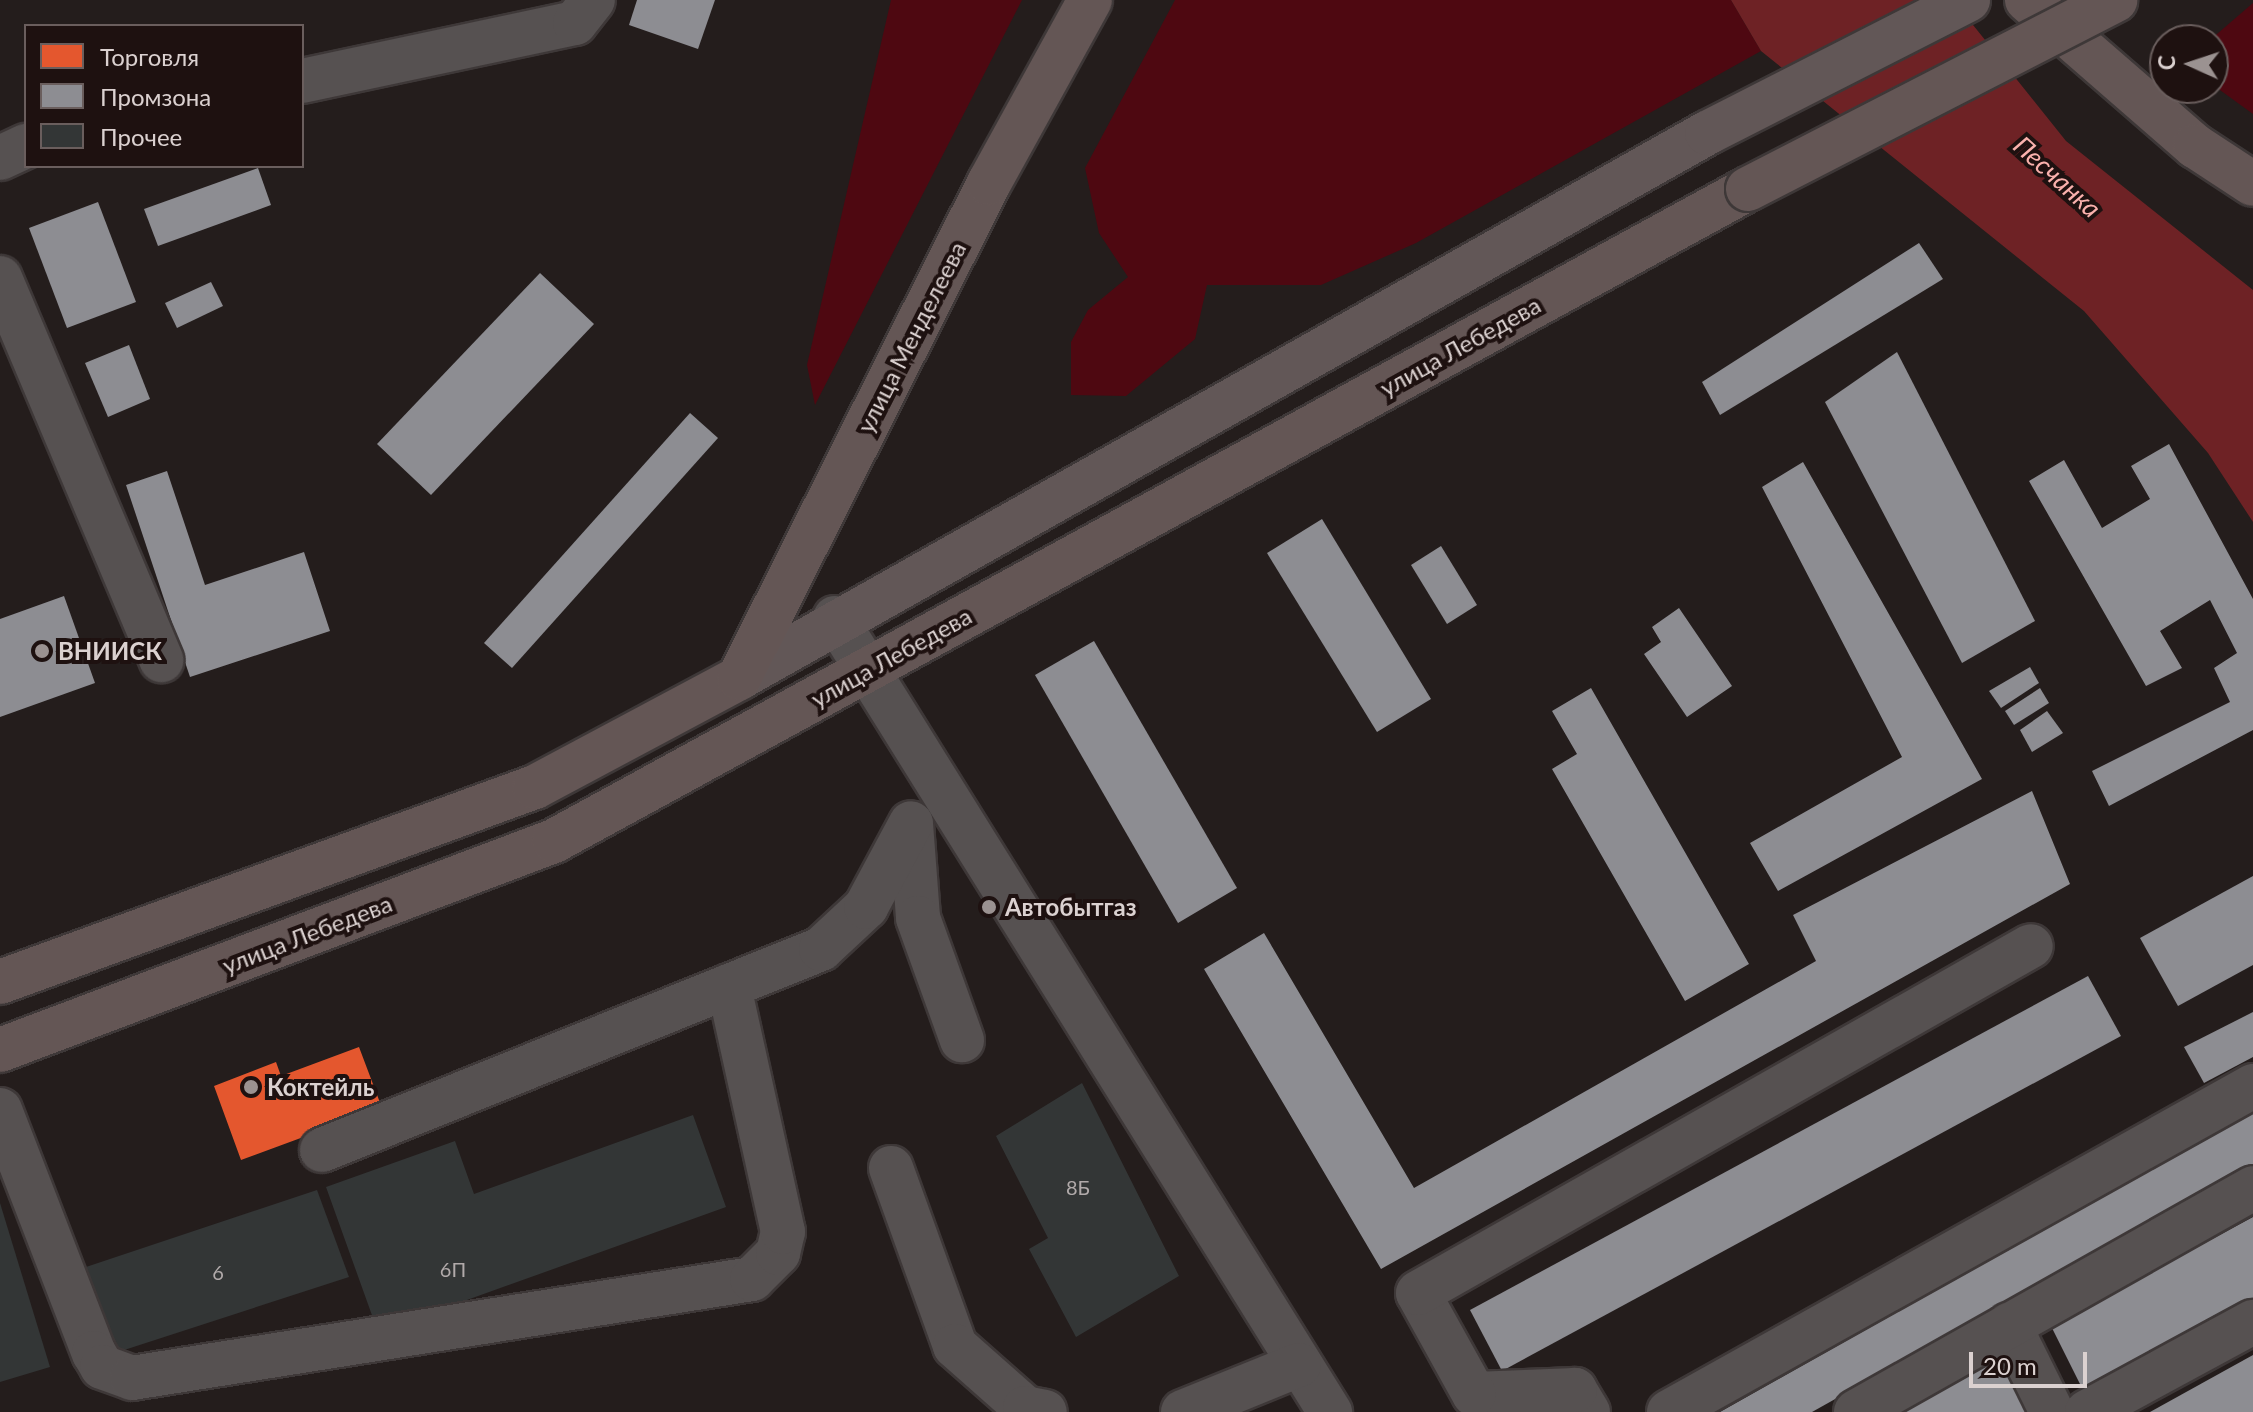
<!DOCTYPE html>
<html>
<head>
<meta charset="utf-8">
<style>
  body { margin:0 }
  #map { position:relative; width:2253px; height:1412px; overflow:hidden; background:#241d1c; font-family:Lato,sans-serif }
  div>[style] { position:absolute }
  [style*='--x'] { left:calc(var(--x)*1px); top:calc(var(--y)*1px); width:calc(var(--w)*1px); rotate:calc(var(--a)*1deg) }
  .green>* { inset:0; background:#4e0811 }
  .water>* { inset:0; background:#6e2225 }
  .shops>* { inset:0; background:#e4572e }
  .industry>* { inset:0; background:#8d8d92 }
  .building>* { inset:0; background:#333636 }
  .roads { filter:drop-shadow(2px 0 #3e3838) drop-shadow(-2px 0 #3e3838) drop-shadow(0 2px #3e3838) drop-shadow(0 -2px #3e3838) }
  .minor>* { height:44px; margin:-22px; padding:0 22px; transform-origin:22px; border-radius:22px; background:#565151 }
  .major>* { height:44px; margin:-22px; padding:0 22px; transform-origin:22px; border-radius:22px; background:#625757 }
  .highway>* { height:44px; margin:-22px; padding:0 22px; transform-origin:22px; border-radius:22px; background:#645655 }
  .bridges { filter:drop-shadow(2px 0 #3e3838) drop-shadow(-2px 0 #3e3838) drop-shadow(0 2px #3e3838) drop-shadow(0 -2px #3e3838) }
  .highway-bridge>* { height:44px; margin:-22px; padding:0 22px; transform-origin:22px; border-radius:22px; background:#645655 }
  .dots>* { width:22px; height:22px; translate:-50% -50%; box-sizing:border-box; border:4px solid #1e1110; border-radius:50% }
  span { translate:-50% -50%; white-space:nowrap; text-align:center; line-height:1.15; -webkit-text-stroke:8px #1e1110; paint-order:stroke }
  .number-label { font-size:20px; color:#b1aaaa }
  .number-label span { -webkit-text-stroke-width:0 }
  .street-label { font-size:24px; color:#dbd1d0 }
  .poi-label { font-size:24px; color:#dbd1d0; font-weight:700 }
  .left { translate:0 -50%; text-align:left }
  .water-label { font-size:26px; color:#fab1ad; font-style:italic }
  .legend { position:absolute; left:24px; top:24px; width:280px; height:144px; box-sizing:border-box; background:#1e1110; border:2px solid #6a5e5d; margin:0; padding:10px 14px; list-style:none; font-size:24px; color:#dbd1d0 }
  .legend li { display:flex; align-items:center; gap:16px; height:40px }
  .legend b { width:40px; border:2px solid #6a5e5d }
  .north { position:absolute; left:2149px; top:24px; width:80px; height:80px; box-sizing:border-box; background:#1e1110; border:2px solid #6a5e5d; border-radius:50%; rotate:273deg; font-size:22px; font-weight:700; line-height:32px; text-align:center; color:#dbd1d0 }
  .north::after { content:''; display:block; margin:auto; width:28px; height:36px; background:#9b9291; clip-path:polygon(50% 0,100% 100%,50% 72%,0 100%) }
  .scale { position:absolute; left:1969px; top:1352px; width:118px; height:36px; box-sizing:border-box; border:4px solid #dbd1d0; border-top:0; padding-left:10px; font-size:24px; line-height:28px; white-space:nowrap; color:#dbd1d0; -webkit-text-stroke:6px #1e1110; paint-order:stroke }
</style>
</head>
<body>
<div id="map">
  <div class="green">
    <div style="clip-path:polygon(891px 0,1022px 0,815px 405px,807px 365px)"></div>
    <div style="clip-path:polygon(1175px 0,1731px 0,1761px 51px,1416px 243px,1321px 285px,1207px 285px,1195px 339px,1126px 396px,1071px 395px,1071px 342px,1088px 310px,1128px 277px,1099px 233px,1085px 168px)"></div>
    <div style="clip-path:polygon(2253px 3px,2253px 114px,2213px 85px,2210px 40px)"></div>
  </div>
  <div class="water">
    <div style="clip-path:polygon(1731px 0,1953px 0,2066px 141px,2253px 290px,2253px 522px,2208px 453px,2084px 311px,1761px 51px)"></div>
  </div>
  <div class="shops">
    <div style="clip-path:polygon(359px 1047px,382px 1108px,241px 1160px,214px 1086px,276px 1062px,281px 1076px)"></div>
  </div>
  <div class="industry">
    <div style="clip-path:polygon(637px 0,715px 0,698px 49px,629px 25px)"></div>
    <div style="clip-path:polygon(258px 168px,271px 205px,158px 246px,144px 209px)"></div>
    <div style="clip-path:polygon(98px 202px,136px 302px,67px 328px,29px 228px)"></div>
    <div style="clip-path:polygon(1919px 243px,1943px 279px,1720px 415px,1702px 382px)"></div>
    <div style="clip-path:polygon(540px 273px,594px 324px,431px 495px,377px 444px)"></div>
    <div style="clip-path:polygon(211px 282px,223px 306px,177px 328px,165px 303px)"></div>
    <div style="clip-path:polygon(129px 345px,150px 399px,108px 417px,85px 363px)"></div>
    <div style="clip-path:polygon(1897px 352px,2035px 621px,1962px 663px,1825px 402px)"></div>
    <div style="clip-path:polygon(690px 413px,718px 438px,512px 668px,484px 643px)"></div>
    <div style="clip-path:polygon(2169px 444px,2253px 599px,2253px 730px,2109px 806px,2092px 771px,2230px 702px,2214px 668px,2237px 653px,2210px 600px,2160px 631px,2182px 668px,2146px 686px,2029px 481px,2064px 460px,2102px 528px,2150px 499px,2131px 466px)"></div>
    <div style="clip-path:polygon(1803px 462px,1982px 779px,1778px 891px,1750px 843px,1902px 757px,1762px 487px)"></div>
    <div style="clip-path:polygon(167px 471px,205px 585px,304px 552px,330px 631px,190px 677px,126px 485px)"></div>
    <div style="clip-path:polygon(1322px 519px,1431px 699px,1377px 732px,1267px 553px)"></div>
    <div style="clip-path:polygon(1441px 546px,1477px 605px,1447px 624px,1411px 565px)"></div>
    <div style="clip-path:polygon(64px 596px,95px 683px,0 717px,0 619px)"></div>
    <div style="clip-path:polygon(1679px 608px,1732px 686px,1687px 717px,1644px 654px,1661px 642px,1652px 627px)"></div>
    <div style="clip-path:polygon(1094px 641px,1237px 888px,1178px 923px,1035px 675px)"></div>
    <div style="clip-path:polygon(2030px 667px,2039px 683px,2001px 708px,1989px 691px)"></div>
    <div style="clip-path:polygon(1591px 688px,1749px 964px,1685px 1001px,1552px 769px,1577px 754px,1552px 711px)"></div>
    <div style="clip-path:polygon(2040px 688px,2049px 703px,2014px 725px,2005px 711px)"></div>
    <div style="clip-path:polygon(2047px 711px,2063px 733px,2032px 752px,2020px 730px)"></div>
    <div style="clip-path:polygon(2032px 791px,2070px 884px,1381px 1269px,1204px 969px,1264px 933px,1414px 1188px,1816px 961px,1793px 915px)"></div>
    <div style="clip-path:polygon(2253px 876px,2253px 965px,2178px 1006px,2140px 938px)"></div>
    <div style="clip-path:polygon(2088px 976px,2121px 1036px,1502px 1371px,1470px 1310px)"></div>
    <div style="clip-path:polygon(2253px 1012px,2253px 1057px,2204px 1083px,2184px 1047px)"></div>
    <div style="clip-path:polygon(2253px 1111px,2253px 1165px,1812px 1412px,1720px 1412px)"></div>
    <div style="clip-path:polygon(2253px 1217px,2253px 1301px,2084px 1392px,2051px 1326px)"></div>
    <div style="clip-path:polygon(2004px 1347px,2044px 1412px,1894px 1412px)"></div>
    <div style="clip-path:polygon(2253px 1355px,2253px 1412px,2150px 1412px)"></div>
  </div>
  <div class="building">
    <div style="clip-path:polygon(1082px 1083px,1179px 1276px,1076px 1337px,1029px 1249px,1048px 1238px,996px 1136px)"></div>
    <div style="clip-path:polygon(693px 1115px,726px 1207px,378px 1332px,326px 1187px,455px 1141px,474px 1194px)"></div>
    <div style="clip-path:polygon(317px 1190px,349px 1277px,115px 1353px,86px 1267px)"></div>
    <div style="clip-path:polygon(0 1203px,50px 1367px,0 1382px)"></div>
  </div>
  <div class="roads">
    <div class="minor">
      <div style="--x:302;--y:81;--w:279;--a:-12"></div>
      <div style="--x:575;--y:23;--w:29;--a:-52"></div>
      <div style="--x:0;--y:158;--w:29;--a:-25"></div>
      <div style="--x:0;--y:278;--w:415;--a:67.1"></div>
      <div style="--x:835;--y:618;--w:936;--a:58.06"></div>
      <div style="--x:911;--y:824;--w:94;--a:85.7"></div>
      <div style="--x:918;--y:918;--w:130;--a:70.2"></div>
      <div style="--x:0;--y:1110;--w:261;--a:68.9"></div>
      <div style="--x:94;--y:1353;--w:16;--a:60"></div>
      <div style="--x:102;--y:1367;--w:32;--a:20"></div>
      <div style="--x:132;--y:1378;--w:628;--a:-9.07"></div>
      <div style="--x:752;--y:1279;--w:37;--a:-45"></div>
      <div style="--x:778;--y:1253;--w:22;--a:-77"></div>
      <div style="--x:783;--y:1232;--w:252;--a:-102.4"></div>
      <div style="--x:322;--y:1150;--w:538;--a:-21.94"></div>
      <div style="--x:821;--y:949;--w:62;--a:-43"></div>
      <div style="--x:866;--y:907;--w:95;--a:-61.8"></div>
      <div style="--x:891;--y:1168;--w:189;--a:70.2"></div>
      <div style="--x:955;--y:1346;--w:94;--a:41.5"></div>
      <div style="--x:1025;--y:1408;--w:20;--a:11"></div>
      <div style="--x:2009;--y:1325;--w:97;--a:63.7"></div>
      <div style="--x:1183;--y:1412;--w:125;--a:-22.1"></div>
      <div style="--x:1588;--y:1412;--w:26;--a:-121"></div>
      <div style="--x:1575;--y:1390;--w:101;--a:177.7"></div>
      <div style="--x:1474;--y:1394;--w:115;--a:-119"></div>
      <div style="--x:1418;--y:1293;--w:704;--a:-29.51"></div>
      <div style="--x:1669;--y:1412;--w:669;--a:-29.17"></div>
      <div style="--x:1856;--y:1412;--w:456;--a:-29.4"></div>
      <div style="--x:2087;--y:1412;--w:189;--a:-28.5"></div>
    </div>
    <div class="major">
      <div style="--x:739;--y:678;--w:1111;--a:-29.38"></div>
      <div style="--x:1707;--y:133;--w:293;--a:-27"></div>
    </div>
    <div class="highway">
      <div style="--x:2027;--y:0;--w:223;--a:41"></div>
      <div style="--x:2195;--y:146;--w:69;--a:33.2"></div>
      <div style="--x:0;--y:982;--w:569;--a:-20.03"></div>
      <div style="--x:535;--y:787;--w:231;--a:-28.1"></div>
      <div style="--x:739;--y:678;--w:555;--a:-63.2"></div>
      <div style="--x:989;--y:183;--w:209;--a:-61.1"></div>
      <div style="--x:0;--y:1050;--w:592;--a:-20.67"></div>
      <div style="--x:554;--y:841;--w:1360;--a:-28.64"></div>
    </div>
  </div>
  <div class="bridges">
    <div class="highway-bridge">
      <div style="--x:1748;--y:189;--w:413;--a:-27.2"></div>
    </div>
  </div>
  <div class="dots">
    <div style="left:42px;top:651px;background:#9b9291"></div>
    <div style="left:989px;top:907px;background:#9b9291"></div>
    <div style="left:251px;top:1087px;background:#9b9291"></div>
  </div>
  <div class="number-label">
    <span style="left:1078px;top:1187px">8Б</span>
    <span style="left:453px;top:1269px">6П</span>
    <span style="left:218px;top:1272px">6</span>
  </div>
  <div class="street-label">
    <span style="left:911px;top:337px;rotate:-63deg">улица Менделеева</span>
    <span style="left:1460px;top:346px;rotate:-29deg">улица Лебедева</span>
    <span style="left:891px;top:657px;rotate:-29deg">улица Лебедева</span>
    <span style="left:307px;top:934px;rotate:-21deg">улица Лебедева</span>
  </div>
  <div class="poi-label">
    <span class="left" style="left:58px;top:651px">ВНИИСК</span>
    <span class="left" style="left:1005px;top:907px">Автобытгаз</span>
    <span class="left" style="left:267px;top:1087px">Коктейль</span>
  </div>
  <div class="water-label">
    <span style="left:2057px;top:177px;rotate:42deg">Песчанка</span>
  </div>
  <ul class="legend">
  <li><b style="height:22px;background:#e4572e"></b>Торговля</li>
  <li><b style="height:22px;background:#8d8d92"></b>Промзона</li>
  <li><b style="height:22px;background:#333636"></b>Прочее</li>
  </ul>
  <div class="north">С</div>
  <div class="scale">20 m</div>
</div>
</body>
</html>
